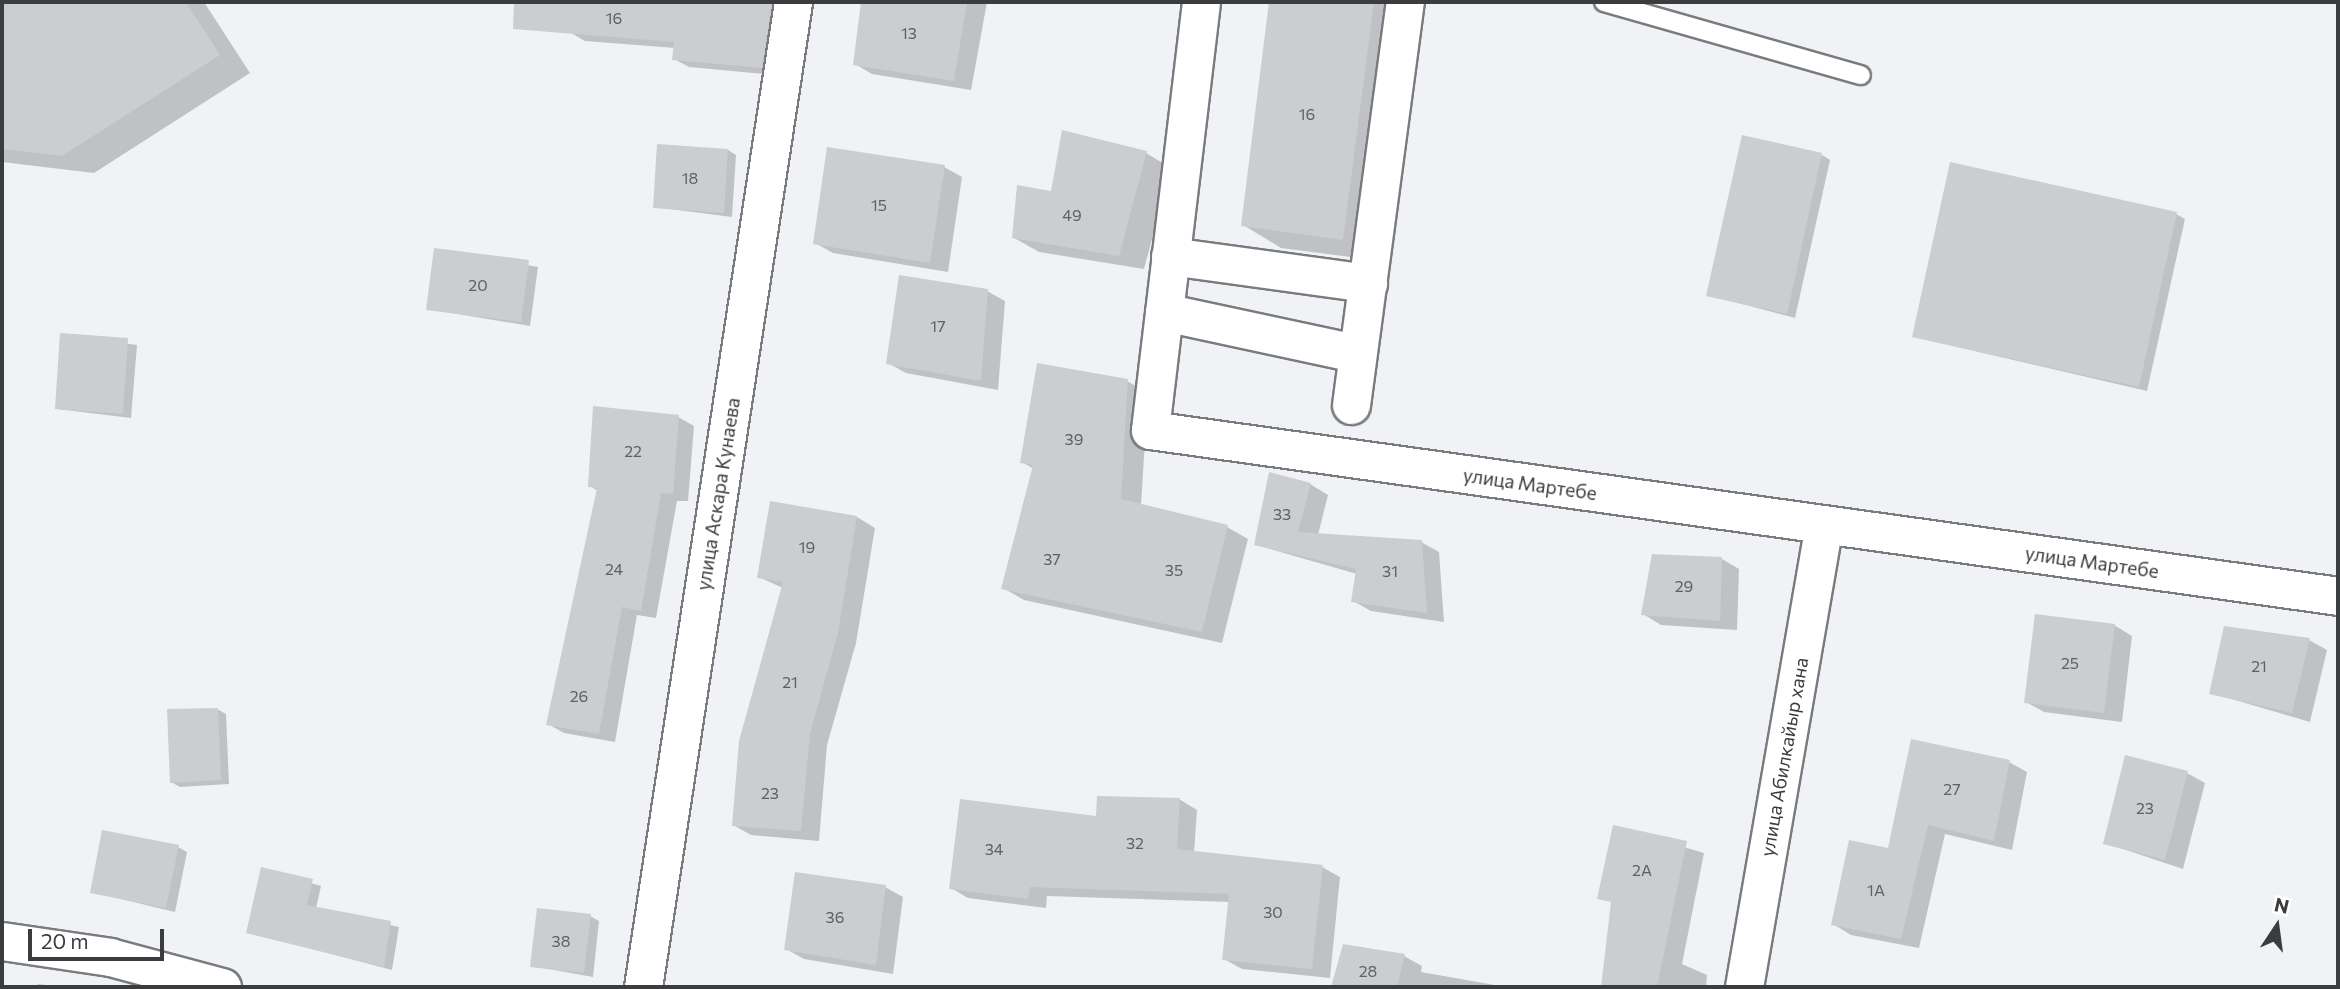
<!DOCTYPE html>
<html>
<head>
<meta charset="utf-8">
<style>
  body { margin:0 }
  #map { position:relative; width:2340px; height:989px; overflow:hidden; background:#f0f2f6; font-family:Commissioner,sans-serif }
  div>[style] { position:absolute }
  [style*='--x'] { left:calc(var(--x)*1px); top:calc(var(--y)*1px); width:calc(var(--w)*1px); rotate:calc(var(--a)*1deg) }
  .shadow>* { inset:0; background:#0003 }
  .building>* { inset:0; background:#cbcdd1 }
  .roads { filter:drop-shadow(2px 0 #797b7e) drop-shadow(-2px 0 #797b7e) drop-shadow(0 2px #797b7e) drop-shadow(0 -2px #797b7e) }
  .service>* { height:18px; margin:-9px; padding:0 9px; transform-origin:9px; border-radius:9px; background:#fff }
  .minor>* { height:37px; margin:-18.5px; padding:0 18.5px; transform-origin:18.5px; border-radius:18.5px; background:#fff }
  span { translate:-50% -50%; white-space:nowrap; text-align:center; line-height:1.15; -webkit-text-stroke:5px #fff; paint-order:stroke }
  .number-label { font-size:16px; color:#5f6062 }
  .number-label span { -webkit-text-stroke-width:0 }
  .street-label { font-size:19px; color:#3b3c3d }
  .frame { position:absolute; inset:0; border:4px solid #3b3c3d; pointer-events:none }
  .north { position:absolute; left:2242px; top:891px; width:70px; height:70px; -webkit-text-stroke:5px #fff; paint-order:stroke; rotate:13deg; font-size:19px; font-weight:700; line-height:28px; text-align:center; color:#3b3c3d }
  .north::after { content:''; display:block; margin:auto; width:24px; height:32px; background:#3b3c3d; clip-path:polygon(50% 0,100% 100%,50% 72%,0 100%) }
  .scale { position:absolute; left:28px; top:929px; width:136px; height:32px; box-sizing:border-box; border:4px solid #3b3c3d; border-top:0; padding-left:9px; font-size:21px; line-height:24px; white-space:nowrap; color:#3b3c3d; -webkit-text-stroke:5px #fff; paint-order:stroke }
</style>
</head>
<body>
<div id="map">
  <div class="shadow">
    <div style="clip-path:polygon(2px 2px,204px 2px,250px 73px,94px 173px,2px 162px)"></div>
    <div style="clip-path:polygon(573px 2px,782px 2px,776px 75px,689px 67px,674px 59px,675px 48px,585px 41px,571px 33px)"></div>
    <div style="clip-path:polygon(863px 2px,987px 2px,971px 90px,872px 74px,855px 64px)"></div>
    <div style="clip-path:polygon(1271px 2px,1414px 2px,1381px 261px,1281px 248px,1243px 225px)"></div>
    <div style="clip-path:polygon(728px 150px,736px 155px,732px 217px,654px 207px)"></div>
    <div style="clip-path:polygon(1146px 153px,1171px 168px,1144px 269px,1039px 252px,1014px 238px,1052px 193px)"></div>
    <div style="clip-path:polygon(1822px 155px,1830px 160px,1795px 318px,1708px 295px)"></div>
    <div style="clip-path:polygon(944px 167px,962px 177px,948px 272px,833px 253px,815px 243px)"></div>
    <div style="clip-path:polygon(2176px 214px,2185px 219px,2147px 391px,1914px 337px)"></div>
    <div style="clip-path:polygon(436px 249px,538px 267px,530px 326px,428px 309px)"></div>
    <div style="clip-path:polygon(987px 291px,1005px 301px,998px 390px,906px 373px,888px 363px)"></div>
    <div style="clip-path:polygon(62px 334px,137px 345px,131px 418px,57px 409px)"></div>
    <div style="clip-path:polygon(1127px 381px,1148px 393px,1141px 505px,1227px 527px,1248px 539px,1222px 643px,1024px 600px,1003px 588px,1034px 469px,1022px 462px)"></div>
    <div style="clip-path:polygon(678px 417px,694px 426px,688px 501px,677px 501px,656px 618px,637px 615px,615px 742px,564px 733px,548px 724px,598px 491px,590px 486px)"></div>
    <div style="clip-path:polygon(1310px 484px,1328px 495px,1318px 535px,1421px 542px,1439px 552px,1444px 622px,1371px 611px,1353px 601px,1357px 574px,1256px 545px)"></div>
    <div style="clip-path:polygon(771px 503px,857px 517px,875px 528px,856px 643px,827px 745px,819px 841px,751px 835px,733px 825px,783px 588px,759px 577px)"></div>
    <div style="clip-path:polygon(1722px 559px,1739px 569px,1737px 630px,1661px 625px,1643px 614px)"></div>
    <div style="clip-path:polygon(2114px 625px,2132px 636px,2122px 722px,2044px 712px,2026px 702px)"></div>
    <div style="clip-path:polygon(2309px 640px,2327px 650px,2310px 722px,2211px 693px)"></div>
    <div style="clip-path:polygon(217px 709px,226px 714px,229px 784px,180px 787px,171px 782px)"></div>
    <div style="clip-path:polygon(2009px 762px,2027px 772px,2012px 850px,1945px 834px,1919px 948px,1851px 935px,1833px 924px,1889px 850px)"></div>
    <div style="clip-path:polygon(2187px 773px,2205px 783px,2183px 869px,2105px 843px)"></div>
    <div style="clip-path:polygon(1179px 799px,1197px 810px,1194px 853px,1322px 867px,1340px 877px,1330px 978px,1242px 969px,1224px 959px,1230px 902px,1047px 896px,1046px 908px,968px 898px,951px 888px,1097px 818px)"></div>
    <div style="clip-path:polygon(1622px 829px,1704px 853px,1682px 964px,1707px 975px,1706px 987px,1603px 987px)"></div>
    <div style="clip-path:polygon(178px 847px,187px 852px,175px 912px,92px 892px)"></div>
    <div style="clip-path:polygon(262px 869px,321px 886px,316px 908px,399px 927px,392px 970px,248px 932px)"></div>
    <div style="clip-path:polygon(885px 887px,903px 897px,893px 974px,804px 959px,786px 949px)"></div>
    <div style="clip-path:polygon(590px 916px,599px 921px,593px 977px,532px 966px)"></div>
    <div style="clip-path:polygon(1344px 946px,1404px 956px,1422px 966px,1421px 972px,1506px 987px,1333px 987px)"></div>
    <div style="clip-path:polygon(38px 984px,62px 987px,38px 987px)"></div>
  </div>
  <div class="building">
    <div style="clip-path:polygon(2px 2px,186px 2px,220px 55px,62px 156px,2px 149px)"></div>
    <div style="clip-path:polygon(514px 2px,772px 2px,762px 68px,672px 60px,674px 42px,513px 29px)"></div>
    <div style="clip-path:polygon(861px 2px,967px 2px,954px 81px,853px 65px)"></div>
    <div style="clip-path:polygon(1269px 2px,1374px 2px,1343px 240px,1241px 226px)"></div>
    <div style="clip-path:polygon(1062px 130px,1147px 151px,1119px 256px,1012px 238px,1017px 185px,1051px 191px)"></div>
    <div style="clip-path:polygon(1742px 135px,1822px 153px,1787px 314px,1706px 296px)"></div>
    <div style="clip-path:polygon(657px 144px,728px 149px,724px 213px,653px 208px)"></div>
    <div style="clip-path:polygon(827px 147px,945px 165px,930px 263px,813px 244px)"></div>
    <div style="clip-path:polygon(1950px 162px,2177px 212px,2139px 387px,1912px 337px)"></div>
    <div style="clip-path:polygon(434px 248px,529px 260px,521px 322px,426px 310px)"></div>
    <div style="clip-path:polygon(899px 275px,988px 289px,981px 381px,886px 364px)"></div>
    <div style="clip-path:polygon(60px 333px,128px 338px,123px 414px,55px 409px)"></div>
    <div style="clip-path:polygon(1037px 363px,1128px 379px,1121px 499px,1228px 525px,1202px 632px,1001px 589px,1033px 465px,1020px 463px)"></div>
    <div style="clip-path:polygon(593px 406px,679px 415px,673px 494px,661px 493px,641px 611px,622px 607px,599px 734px,546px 725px,597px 488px,588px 487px)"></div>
    <div style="clip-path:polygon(1269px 472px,1311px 483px,1298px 532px,1422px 540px,1427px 613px,1351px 602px,1356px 569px,1254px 545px)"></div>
    <div style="clip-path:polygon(770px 501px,857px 516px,838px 633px,810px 734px,801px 831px,732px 826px,739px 741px,783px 582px,757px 578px)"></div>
    <div style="clip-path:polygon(1652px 554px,1722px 557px,1720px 621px,1641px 615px)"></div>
    <div style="clip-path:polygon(2035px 614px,2115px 624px,2104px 713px,2024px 703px)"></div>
    <div style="clip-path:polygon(2224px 626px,2310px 638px,2292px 713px,2209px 694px)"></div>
    <div style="clip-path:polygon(218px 708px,221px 780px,170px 783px,167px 709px)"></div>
    <div style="clip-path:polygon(1911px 739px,2010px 760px,1994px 841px,1928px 825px,1901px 939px,1831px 925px,1849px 840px,1888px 848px)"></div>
    <div style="clip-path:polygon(2125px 755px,2188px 771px,2165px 860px,2103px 844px)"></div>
    <div style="clip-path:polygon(1097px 796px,1180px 798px,1177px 849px,1323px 865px,1312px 969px,1222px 960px,1229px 894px,1030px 887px,1028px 899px,949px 889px,960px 799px,1096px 816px)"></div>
    <div style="clip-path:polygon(1613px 825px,1687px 841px,1657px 987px,1601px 987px,1611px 902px,1597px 899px)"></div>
    <div style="clip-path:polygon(102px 830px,179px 845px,166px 908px,90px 893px)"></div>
    <div style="clip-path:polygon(261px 867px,313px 879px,307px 905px,391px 921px,384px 967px,246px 933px)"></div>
    <div style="clip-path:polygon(795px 872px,886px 885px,876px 965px,784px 950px)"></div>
    <div style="clip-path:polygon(537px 908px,591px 914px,584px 973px,530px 967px)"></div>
    <div style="clip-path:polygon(1343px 944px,1405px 954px,1397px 987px,1331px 987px)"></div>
  </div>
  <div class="roads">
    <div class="service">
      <div style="--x:1604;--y:2;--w:267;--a:15.9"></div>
    </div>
    <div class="minor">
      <div style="--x:1201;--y:2;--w:431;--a:96.8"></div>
      <div style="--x:1150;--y:430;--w:1200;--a:7.95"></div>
      <div style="--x:1170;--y:256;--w:200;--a:7.8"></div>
      <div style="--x:1164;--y:312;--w:196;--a:12.1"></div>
      <div style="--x:1351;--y:405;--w:407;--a:-82.4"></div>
      <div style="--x:2;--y:941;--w:109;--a:8.4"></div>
      <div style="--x:110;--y:957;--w:116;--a:15"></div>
      <div style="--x:643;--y:987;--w:996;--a:-81.34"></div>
      <div style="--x:1744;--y:987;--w:468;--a:-80.2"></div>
    </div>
  </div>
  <div class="number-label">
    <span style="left:614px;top:18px">16</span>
    <span style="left:909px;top:33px">13</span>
    <span style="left:1307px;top:114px">16</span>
    <span style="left:690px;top:178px">18</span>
    <span style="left:879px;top:205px">15</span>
    <span style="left:1072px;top:215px">49</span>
    <span style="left:478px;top:285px">20</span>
    <span style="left:938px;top:326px">17</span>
    <span style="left:1074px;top:439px">39</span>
    <span style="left:633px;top:451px">22</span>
    <span style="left:1282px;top:514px">33</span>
    <span style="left:807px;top:547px">19</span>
    <span style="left:1052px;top:559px">37</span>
    <span style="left:614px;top:569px">24</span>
    <span style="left:1174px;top:570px">35</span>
    <span style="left:1390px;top:571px">31</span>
    <span style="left:1684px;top:586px">29</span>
    <span style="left:2070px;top:663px">25</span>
    <span style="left:2259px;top:666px">21</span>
    <span style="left:790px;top:682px">21</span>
    <span style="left:579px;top:696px">26</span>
    <span style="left:1952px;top:789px">27</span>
    <span style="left:770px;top:793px">23</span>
    <span style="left:2145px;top:808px">23</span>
    <span style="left:1135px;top:843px">32</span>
    <span style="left:994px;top:849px">34</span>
    <span style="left:1642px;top:870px">2А</span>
    <span style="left:1876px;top:890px">1А</span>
    <span style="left:1273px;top:912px">30</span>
    <span style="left:835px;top:917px">36</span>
    <span style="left:561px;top:941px">38</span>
    <span style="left:1368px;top:971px">28</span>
  </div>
  <div class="street-label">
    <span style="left:1530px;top:484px;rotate:8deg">улица Мартебе</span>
    <span style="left:718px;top:494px;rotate:-81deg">улица Аскара Кунаева</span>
    <span style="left:2092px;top:562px;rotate:8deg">улица Мартебе</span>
    <span style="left:1784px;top:757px;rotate:-80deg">улица Абилкайыр хана</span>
  </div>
  <div class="frame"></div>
  <div class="north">N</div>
  <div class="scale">20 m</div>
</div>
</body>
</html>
